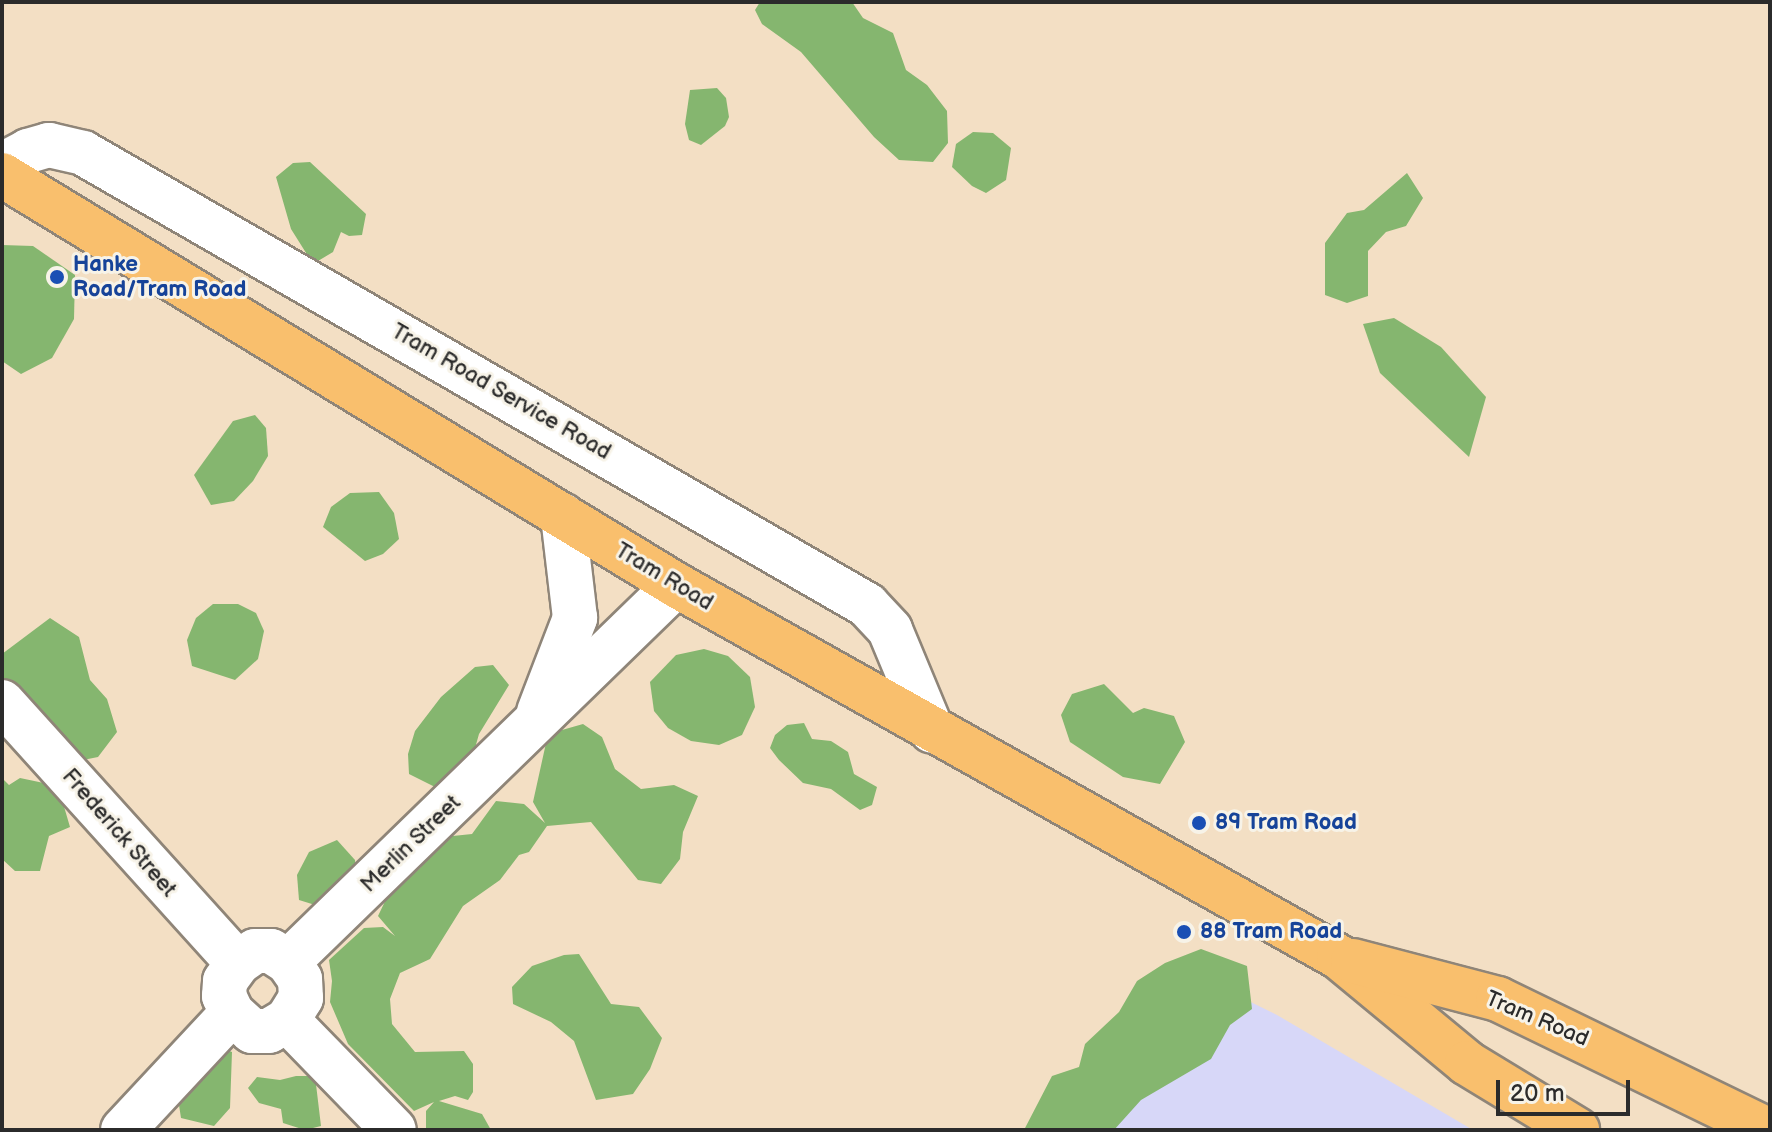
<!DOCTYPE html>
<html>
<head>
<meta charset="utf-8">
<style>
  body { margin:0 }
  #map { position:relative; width:1772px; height:1132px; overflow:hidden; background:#f3dfc4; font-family:"Balsamiq Sans",sans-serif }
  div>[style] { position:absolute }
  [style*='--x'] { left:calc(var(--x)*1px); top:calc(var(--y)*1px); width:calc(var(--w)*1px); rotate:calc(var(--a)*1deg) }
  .built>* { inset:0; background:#d7d7f8 }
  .forest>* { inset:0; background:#85b66f }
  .roads { filter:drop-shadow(2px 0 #8f8578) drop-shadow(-2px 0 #8f8578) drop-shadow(0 2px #8f8578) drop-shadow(0 -2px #8f8578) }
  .minor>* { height:44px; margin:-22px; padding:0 22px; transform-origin:22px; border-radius:22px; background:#fff }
  .primary>* { height:44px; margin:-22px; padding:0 22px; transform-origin:22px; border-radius:22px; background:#f9bf6d }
  .dots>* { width:22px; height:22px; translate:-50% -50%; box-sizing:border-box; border:4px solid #f7f3e8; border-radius:50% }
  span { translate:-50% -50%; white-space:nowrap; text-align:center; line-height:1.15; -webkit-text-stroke:6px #f7f3e8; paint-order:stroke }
  .transit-label { font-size:22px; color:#164399; font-weight:700 }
  .left { translate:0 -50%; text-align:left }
  .street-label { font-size:22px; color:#2b2b2b }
  .frame { position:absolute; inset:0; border:4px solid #2b2b2b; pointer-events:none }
  .scale { position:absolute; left:1496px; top:1080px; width:134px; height:36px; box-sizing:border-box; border:4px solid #2b2b2b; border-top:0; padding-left:10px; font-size:24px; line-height:28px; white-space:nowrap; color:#2b2b2b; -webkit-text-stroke:6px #f7f3e8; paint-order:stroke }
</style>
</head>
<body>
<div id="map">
  <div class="built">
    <div style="clip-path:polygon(1202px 978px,1277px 1015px,1473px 1130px,1061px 1130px)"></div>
  </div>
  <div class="forest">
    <div style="clip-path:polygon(760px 2px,852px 2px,863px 18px,893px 33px,906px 70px,927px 85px,947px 111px,948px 143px,933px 162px,899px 160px,874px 137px,801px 52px,762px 24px,755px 10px)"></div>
    <div style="clip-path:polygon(717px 88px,726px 98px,729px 117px,725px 126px,701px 145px,689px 140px,685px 124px,690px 90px)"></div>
    <div style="clip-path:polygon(973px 132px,993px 133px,1011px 148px,1006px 180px,986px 193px,972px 186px,952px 167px,956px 144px)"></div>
    <div style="clip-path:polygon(310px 162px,366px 214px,362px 235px,349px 236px,341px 232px,333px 252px,313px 264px,291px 229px,276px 177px,293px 163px)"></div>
    <div style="clip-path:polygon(1407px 173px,1423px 198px,1406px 226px,1386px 232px,1368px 251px,1368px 296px,1347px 303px,1325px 295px,1325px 243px,1347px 213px,1364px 210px)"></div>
    <div style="clip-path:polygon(2px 245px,33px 246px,75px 275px,74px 319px,52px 358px,21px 374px,2px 361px)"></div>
    <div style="clip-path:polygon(1394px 318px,1441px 347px,1486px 397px,1469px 457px,1380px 373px,1363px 324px)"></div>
    <div style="clip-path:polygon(255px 415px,266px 428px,268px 456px,253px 481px,234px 501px,211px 505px,194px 475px,233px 421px)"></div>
    <div style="clip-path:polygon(379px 492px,394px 513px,399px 539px,383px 554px,365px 561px,323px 527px,331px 507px,350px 493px)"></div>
    <div style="clip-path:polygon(213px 604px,238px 604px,256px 613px,264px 631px,258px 659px,235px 680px,192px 666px,187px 640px,196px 618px)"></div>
    <div style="clip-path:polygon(50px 618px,79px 637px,90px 680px,107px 699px,117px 732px,98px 757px,73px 762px,2px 676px,2px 654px)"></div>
    <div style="clip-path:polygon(704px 649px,728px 656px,750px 677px,755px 707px,742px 735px,719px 745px,691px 741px,668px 728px,654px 711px,650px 682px,676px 655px)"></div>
    <div style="clip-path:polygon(493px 665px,509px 685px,479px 734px,468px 773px,447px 793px,409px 774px,408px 754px,415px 731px,441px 697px,475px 667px)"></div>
    <div style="clip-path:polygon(1104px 684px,1133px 713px,1144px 708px,1174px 716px,1185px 742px,1160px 784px,1123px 777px,1070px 742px,1061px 715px,1072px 694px)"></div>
    <div style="clip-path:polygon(804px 723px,812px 739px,831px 741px,848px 752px,854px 774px,877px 787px,872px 805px,860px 810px,831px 789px,803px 783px,779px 760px,770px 748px,775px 735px,787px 725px)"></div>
    <div style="clip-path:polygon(583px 724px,602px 737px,615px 769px,641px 789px,674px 785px,698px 796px,683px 832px,680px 859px,661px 884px,638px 880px,591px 822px,547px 826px,529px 852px,519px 855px,500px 880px,463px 906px,430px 959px,400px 973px,390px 999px,392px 1024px,415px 1052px,464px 1051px,473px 1064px,473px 1092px,468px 1100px,455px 1096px,439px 1101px,482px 1114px,491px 1130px,426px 1130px,426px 1111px,434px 1102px,414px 1111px,348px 1044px,330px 1002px,332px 981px,329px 960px,364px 928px,383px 927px,395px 936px,378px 916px,389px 893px,420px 868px,443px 837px,472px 834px,496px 801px,524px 804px,545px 823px,533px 802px,548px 734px)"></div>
    <div style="clip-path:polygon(2px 778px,9px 785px,20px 778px,58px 786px,70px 827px,49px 836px,40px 871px,15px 871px,2px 859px)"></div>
    <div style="clip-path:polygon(337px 840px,355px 860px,357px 890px,328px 909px,299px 900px,297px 875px,309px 852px)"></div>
    <div style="clip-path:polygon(1201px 949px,1247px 966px,1252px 1009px,1230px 1025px,1211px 1059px,1141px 1100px,1114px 1130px,1024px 1130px,1052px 1076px,1079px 1067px,1085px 1044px,1119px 1012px,1137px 981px,1165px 963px)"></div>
    <div style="clip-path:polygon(579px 954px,611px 1004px,639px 1007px,662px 1038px,650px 1069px,633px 1094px,596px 1100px,574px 1041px,551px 1022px,513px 1004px,512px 987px,532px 966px,564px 955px)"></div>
    <div style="clip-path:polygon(202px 1040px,232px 1052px,230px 1108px,214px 1126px,181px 1118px,179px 1105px,163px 1082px)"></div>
    <div style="clip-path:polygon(296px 1076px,315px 1076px,321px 1126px,305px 1130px,283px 1123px,281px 1109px,259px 1103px,248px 1088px,257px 1077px,280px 1080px)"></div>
  </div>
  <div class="roads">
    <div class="minor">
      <div style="--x:2;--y:165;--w:30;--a:-28"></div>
      <div style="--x:28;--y:151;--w:22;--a:-16"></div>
      <div style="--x:49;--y:145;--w:35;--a:13"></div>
      <div style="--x:83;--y:153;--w:905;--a:29.96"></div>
      <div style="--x:867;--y:605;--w:34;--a:47"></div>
      <div style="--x:890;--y:630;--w:109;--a:67.4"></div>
      <div style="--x:2;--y:702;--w:352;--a:47.9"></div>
      <div style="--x:539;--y:712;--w:101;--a:-69"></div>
      <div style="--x:575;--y:618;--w:103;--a:-96.7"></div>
      <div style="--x:255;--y:951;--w:16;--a:0"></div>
      <div style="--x:271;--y:951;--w:20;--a:33"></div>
      <div style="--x:288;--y:962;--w:21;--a:55"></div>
      <div style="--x:300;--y:979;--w:19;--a:87"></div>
      <div style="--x:301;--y:998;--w:26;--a:122"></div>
      <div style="--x:287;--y:1020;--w:21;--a:149"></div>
      <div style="--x:269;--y:1031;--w:17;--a:180"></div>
      <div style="--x:252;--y:1031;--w:27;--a:-138"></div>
      <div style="--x:232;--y:1013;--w:19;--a:-115"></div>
      <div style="--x:224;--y:996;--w:15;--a:-86"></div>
      <div style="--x:225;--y:981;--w:22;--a:-54"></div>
      <div style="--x:238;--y:963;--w:21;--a:-35"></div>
      <div style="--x:288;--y:962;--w:541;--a:-44.18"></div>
      <div style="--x:287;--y:1020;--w:153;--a:45.8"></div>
      <div style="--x:123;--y:1130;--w:160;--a:-47"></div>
    </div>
    <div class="primary">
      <div style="--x:2;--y:175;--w:789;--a:31.31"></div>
      <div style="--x:676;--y:585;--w:760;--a:29.3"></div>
      <div style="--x:1339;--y:957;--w:166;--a:39.6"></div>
      <div style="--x:1467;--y:1063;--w:129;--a:31.3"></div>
      <div style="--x:1353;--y:961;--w:150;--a:14.7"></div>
      <div style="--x:1498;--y:999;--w:300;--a:25.9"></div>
    </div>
  </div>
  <div class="dots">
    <div style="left:57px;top:277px;background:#1a4fb4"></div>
    <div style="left:1199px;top:823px;background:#1a4fb4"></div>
    <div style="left:1184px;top:932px;background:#1a4fb4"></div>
  </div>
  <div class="transit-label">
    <span class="left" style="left:73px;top:277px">Hanke<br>Road/Tram Road</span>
    <span class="left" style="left:1215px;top:823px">89 Tram Road</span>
    <span class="left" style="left:1200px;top:932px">88 Tram Road</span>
  </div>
  <div class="street-label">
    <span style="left:501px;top:392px;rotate:30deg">Tram Road Service Road</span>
    <span style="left:664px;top:577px;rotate:31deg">Tram Road</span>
    <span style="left:119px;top:833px;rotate:49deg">Frederick Street</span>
    <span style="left:411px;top:844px;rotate:-44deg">Merlin Street</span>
    <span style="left:1537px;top:1019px;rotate:23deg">Tram Road</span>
  </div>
  <div class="frame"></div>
  <div class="scale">20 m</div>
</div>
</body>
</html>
